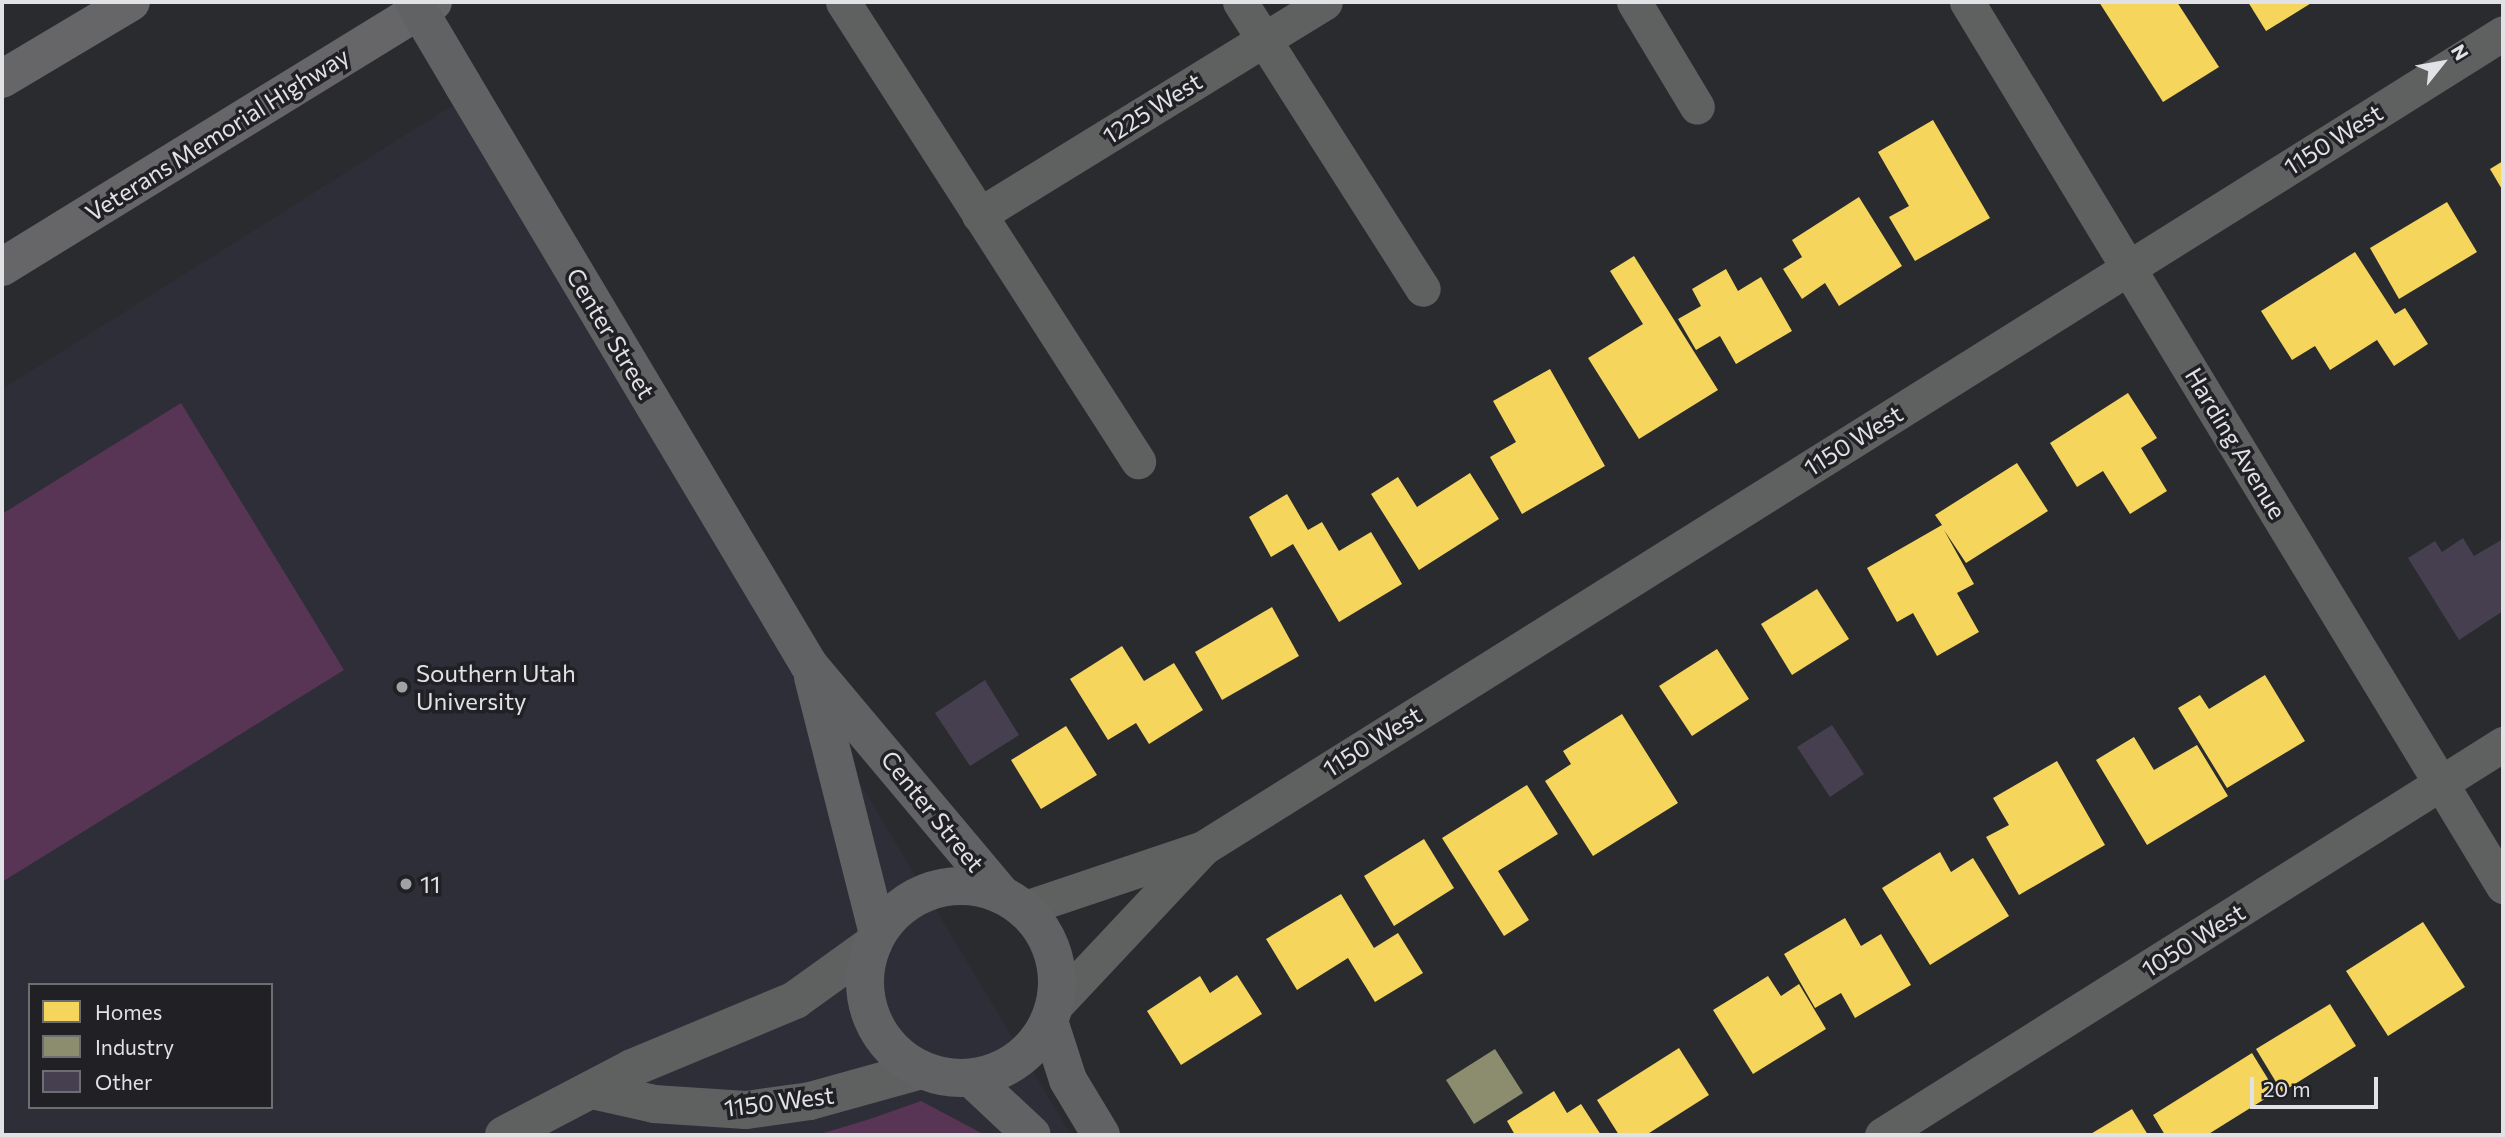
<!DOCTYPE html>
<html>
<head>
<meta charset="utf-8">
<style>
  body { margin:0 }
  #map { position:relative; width:2505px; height:1137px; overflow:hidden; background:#2a2b2e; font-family:Commissioner,sans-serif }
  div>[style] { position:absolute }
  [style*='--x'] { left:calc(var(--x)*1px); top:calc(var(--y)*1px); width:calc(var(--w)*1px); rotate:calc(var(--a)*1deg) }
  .built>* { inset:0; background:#2d2e38 }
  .green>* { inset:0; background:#593555 }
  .homes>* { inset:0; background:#f6d55c }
  .industry>* { inset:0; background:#8c8c6e }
  .building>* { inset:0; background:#463f4f }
  .minor>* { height:35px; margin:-17.5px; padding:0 17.5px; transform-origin:17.5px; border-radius:17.5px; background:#5f6060 }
  .tertiary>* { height:38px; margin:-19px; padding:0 19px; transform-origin:19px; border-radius:19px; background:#5f6060 }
  .secondary>* { height:38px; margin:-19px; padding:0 19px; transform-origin:19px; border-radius:19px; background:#616264 }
  .secondary>.ring { margin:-19px; padding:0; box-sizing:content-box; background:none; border:38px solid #616264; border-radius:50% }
  .motorway>* { height:38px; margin:-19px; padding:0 19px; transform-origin:19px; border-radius:19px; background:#666668 }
  .secondary-bridge>* { height:38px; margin:-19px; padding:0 19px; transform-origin:19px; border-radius:19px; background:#616264 }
  .dots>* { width:19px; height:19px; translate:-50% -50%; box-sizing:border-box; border:4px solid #202025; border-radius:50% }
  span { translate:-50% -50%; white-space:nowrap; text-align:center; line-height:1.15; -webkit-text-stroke:7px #202025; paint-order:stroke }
  .street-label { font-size:24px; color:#e1e2e5 }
  .poi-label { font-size:24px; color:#e1e2e5 }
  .left { translate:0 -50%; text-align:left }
  .frame { position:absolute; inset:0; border:4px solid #e1e2e5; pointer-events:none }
  .legend { position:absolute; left:28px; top:983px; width:245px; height:126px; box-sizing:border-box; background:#202025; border:2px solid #6d6e72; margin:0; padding:9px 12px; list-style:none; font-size:21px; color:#e1e2e5 }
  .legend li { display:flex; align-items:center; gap:14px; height:35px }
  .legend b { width:35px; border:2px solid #6d6e72 }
  .north { position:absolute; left:2407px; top:28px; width:70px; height:70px; -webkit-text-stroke:5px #202025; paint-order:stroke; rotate:59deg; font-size:19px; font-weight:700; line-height:28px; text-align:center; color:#e1e2e5 }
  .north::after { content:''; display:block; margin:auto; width:24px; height:32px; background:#e1e2e5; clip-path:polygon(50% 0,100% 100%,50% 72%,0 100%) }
  .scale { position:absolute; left:2250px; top:1077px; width:128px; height:32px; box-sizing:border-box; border:4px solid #e1e2e5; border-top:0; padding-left:9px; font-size:21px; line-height:24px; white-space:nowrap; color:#e1e2e5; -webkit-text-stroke:5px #202025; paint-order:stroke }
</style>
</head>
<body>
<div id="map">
  <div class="built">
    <div style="clip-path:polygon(evenodd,453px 105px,1071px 1135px,2px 1135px,2px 389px,453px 105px,30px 985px,271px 985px,271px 1107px,30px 1107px,30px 985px)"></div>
  </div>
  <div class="green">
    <div style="clip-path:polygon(181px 403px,344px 670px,2px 882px,2px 514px)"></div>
    <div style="clip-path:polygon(921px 1101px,985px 1135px,817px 1135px,870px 1119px)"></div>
  </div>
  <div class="homes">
    <div style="clip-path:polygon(2099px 2px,2177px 2px,2219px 67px,2163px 102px)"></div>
    <div style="clip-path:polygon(2248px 2px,2313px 2px,2266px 31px)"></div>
    <div style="clip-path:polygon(1933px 120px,1990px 218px,1915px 261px,1889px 217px,1909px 206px,1878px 152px)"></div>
    <div style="clip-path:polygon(2503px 161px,2503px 191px,2490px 169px)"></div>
    <div style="clip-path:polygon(1859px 197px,1902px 266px,1839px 306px,1825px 283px,1802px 299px,1783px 269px,1802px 257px,1792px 240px)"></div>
    <div style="clip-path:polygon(2447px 202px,2477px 252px,2399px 299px,2370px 248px)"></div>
    <div style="clip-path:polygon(2355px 252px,2395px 314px,2405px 308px,2428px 344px,2394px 366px,2377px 340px,2330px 370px,2315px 346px,2292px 360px,2261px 311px)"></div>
    <div style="clip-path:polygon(1634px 256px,1718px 390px,1639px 439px,1588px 358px,1643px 324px,1610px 271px)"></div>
    <div style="clip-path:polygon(1726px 269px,1738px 291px,1761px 277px,1792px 331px,1736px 364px,1720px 336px,1696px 350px,1678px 319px,1701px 306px,1692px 289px)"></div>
    <div style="clip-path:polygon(1550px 369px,1605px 466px,1522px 514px,1490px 457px,1516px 442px,1493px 401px)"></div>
    <div style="clip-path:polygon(2128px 393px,2157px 438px,2141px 448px,2167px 491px,2130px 514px,2103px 471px,2077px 487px,2050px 443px)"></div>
    <div style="clip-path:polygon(2017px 463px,2048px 511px,1966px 563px,1944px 530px,1974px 584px,1957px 593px,1979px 632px,1937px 656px,1913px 613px,1897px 622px,1867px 568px,1942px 525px,1935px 515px)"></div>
    <div style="clip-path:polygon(1470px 473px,1499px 519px,1419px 570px,1371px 494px,1398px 477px,1417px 507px)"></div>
    <div style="clip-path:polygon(1287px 494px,1308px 530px,1322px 522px,1339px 551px,1371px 532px,1402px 584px,1339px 622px,1293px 544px,1271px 557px,1249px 517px)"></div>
    <div style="clip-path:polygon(1817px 589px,1849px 639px,1792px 675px,1761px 624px)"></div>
    <div style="clip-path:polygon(1272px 607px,1299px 656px,1222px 700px,1195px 652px)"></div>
    <div style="clip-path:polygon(1122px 646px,1144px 681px,1174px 663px,1203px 710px,1149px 744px,1136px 723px,1108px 740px,1070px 679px)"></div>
    <div style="clip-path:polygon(1717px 649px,1749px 699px,1692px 736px,1659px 686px)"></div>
    <div style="clip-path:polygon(2265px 675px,2305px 741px,2227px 788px,2178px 708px,2200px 695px,2209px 709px)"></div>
    <div style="clip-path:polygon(1622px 714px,1678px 803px,1593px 856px,1545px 781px,1571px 764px,1563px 751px)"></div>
    <div style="clip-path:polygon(1066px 726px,1097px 775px,1041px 809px,1011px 760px)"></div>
    <div style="clip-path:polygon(2134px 737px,2154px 770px,2197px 745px,2228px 796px,2147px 845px,2096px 760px)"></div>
    <div style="clip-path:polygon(2057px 761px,2105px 845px,2019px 895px,1986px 837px,2009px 825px,1993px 798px)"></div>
    <div style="clip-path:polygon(1527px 785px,1558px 834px,1498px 871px,1529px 920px,1504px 936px,1442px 838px)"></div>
    <div style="clip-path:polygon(1424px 839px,1454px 888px,1394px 926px,1364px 876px)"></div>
    <div style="clip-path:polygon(1940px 852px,1951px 872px,1973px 858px,2009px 916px,1930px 965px,1882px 888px)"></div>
    <div style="clip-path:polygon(1341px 894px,1374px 948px,1398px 933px,1423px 973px,1375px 1002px,1348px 958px,1297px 990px,1266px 939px)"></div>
    <div style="clip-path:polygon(1845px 918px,1861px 946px,1881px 934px,1911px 985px,1855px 1018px,1841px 993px,1815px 1008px,1784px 954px)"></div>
    <div style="clip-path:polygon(2423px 922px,2465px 987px,2388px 1036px,2346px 971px)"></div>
    <div style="clip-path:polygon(1237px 975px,1262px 1014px,1181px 1065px,1147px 1011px,1200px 976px,1210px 993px)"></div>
    <div style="clip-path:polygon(1768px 976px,1781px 996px,1799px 984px,1826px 1029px,1753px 1074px,1713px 1010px)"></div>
    <div style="clip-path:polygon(2330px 1004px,2356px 1046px,2282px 1092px,2256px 1049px)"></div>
    <div style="clip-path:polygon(1679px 1048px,1709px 1095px,1646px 1135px,1619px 1135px,1597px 1100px)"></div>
    <div style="clip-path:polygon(2252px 1053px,2276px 1092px,2207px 1135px,2165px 1135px,2153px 1115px)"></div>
    <div style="clip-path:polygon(1554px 1091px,1567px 1113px,1581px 1104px,1601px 1135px,1515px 1135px,1507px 1121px)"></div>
    <div style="clip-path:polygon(2132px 1109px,2148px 1135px,2089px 1135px)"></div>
  </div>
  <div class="industry">
    <div style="clip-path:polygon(1495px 1049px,1523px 1093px,1474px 1124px,1446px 1080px)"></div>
  </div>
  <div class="building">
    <div style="clip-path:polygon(2463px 538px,2474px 556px,2503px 539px,2503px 611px,2459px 640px,2408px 558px,2435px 541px,2442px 552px)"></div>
    <div style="clip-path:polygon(985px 680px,1019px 735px,970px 766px,935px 713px)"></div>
    <div style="clip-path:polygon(1832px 725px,1864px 774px,1830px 797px,1797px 747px)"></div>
  </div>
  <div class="minor">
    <div style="--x:843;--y:2;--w:546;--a:57.27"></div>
    <div style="--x:1240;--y:2;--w:340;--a:57.5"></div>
    <div style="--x:1634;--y:2;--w:122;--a:59"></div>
    <div style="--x:1967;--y:2;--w:1034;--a:58.77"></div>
    <div style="--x:979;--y:215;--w:406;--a:-31.6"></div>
    <div style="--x:1022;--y:909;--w:191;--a:-18.6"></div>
    <div style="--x:1203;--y:848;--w:1534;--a:-32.08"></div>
    <div style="--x:1053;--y:1008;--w:219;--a:-46.8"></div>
    <div style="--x:1882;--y:1135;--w:734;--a:-32.2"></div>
  </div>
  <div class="tertiary">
    <div style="--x:592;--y:1090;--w:64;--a:12.7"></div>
    <div style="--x:654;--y:1104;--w:92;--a:3.7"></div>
    <div style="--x:746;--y:1110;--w:65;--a:-8"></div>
    <div style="--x:810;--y:1101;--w:116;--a:-15.5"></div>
    <div style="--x:504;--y:1135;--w:144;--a:-27.6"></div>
    <div style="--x:632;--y:1068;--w:177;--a:-22.6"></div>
    <div style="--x:795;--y:1000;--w:96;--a:-35.7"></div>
  </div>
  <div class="secondary">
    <div style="--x:463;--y:85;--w:675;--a:59.18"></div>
    <div style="--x:809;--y:665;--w:300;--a:50"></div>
    <div style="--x:813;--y:677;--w:264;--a:75.8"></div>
    <div class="ring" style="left:865px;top:886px;width:154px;height:154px"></div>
    <div style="--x:1049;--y:1021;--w:62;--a:72.1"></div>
    <div style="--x:1068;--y:1080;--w:64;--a:59"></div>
    <div style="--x:971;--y:1078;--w:83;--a:43.1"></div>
  </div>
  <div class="motorway">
    <div style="--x:2;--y:79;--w:150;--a:-30.8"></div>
    <div style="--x:2;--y:267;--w:506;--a:-31.59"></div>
  </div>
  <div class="secondary-bridge">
    <div style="--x:414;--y:2;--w:96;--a:59.4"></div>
  </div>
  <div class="dots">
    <div style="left:402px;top:687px;background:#a1a2a5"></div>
    <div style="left:406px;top:884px;background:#a1a2a5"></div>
  </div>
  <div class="street-label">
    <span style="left:1152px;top:108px;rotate:-32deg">1225 West</span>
    <span style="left:217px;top:134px;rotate:-32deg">Veterans Memorial Highway</span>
    <span style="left:2333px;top:139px;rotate:-32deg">1150 West</span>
    <span style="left:611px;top:333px;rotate:59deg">Center Street</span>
    <span style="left:1853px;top:440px;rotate:-32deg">1150 West</span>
    <span style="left:2236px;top:443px;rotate:59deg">Harding Avenue</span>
    <span style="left:1372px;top:741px;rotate:-32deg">1150 West</span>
    <span style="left:933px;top:811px;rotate:51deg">Center Street</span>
    <span style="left:2193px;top:940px;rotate:-32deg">1050 West</span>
    <span style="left:779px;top:1101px;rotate:-7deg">1150 West</span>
  </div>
  <div class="poi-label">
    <span class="left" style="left:416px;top:687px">Southern Utah<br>University</span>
    <span class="left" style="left:420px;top:884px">11</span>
  </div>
  <div class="frame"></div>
  <ul class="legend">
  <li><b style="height:19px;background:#f6d55c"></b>Homes</li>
  <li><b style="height:19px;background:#8c8c6e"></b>Industry</li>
  <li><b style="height:19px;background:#463f4f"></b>Other</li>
  </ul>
  <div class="north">N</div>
  <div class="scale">20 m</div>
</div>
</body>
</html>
